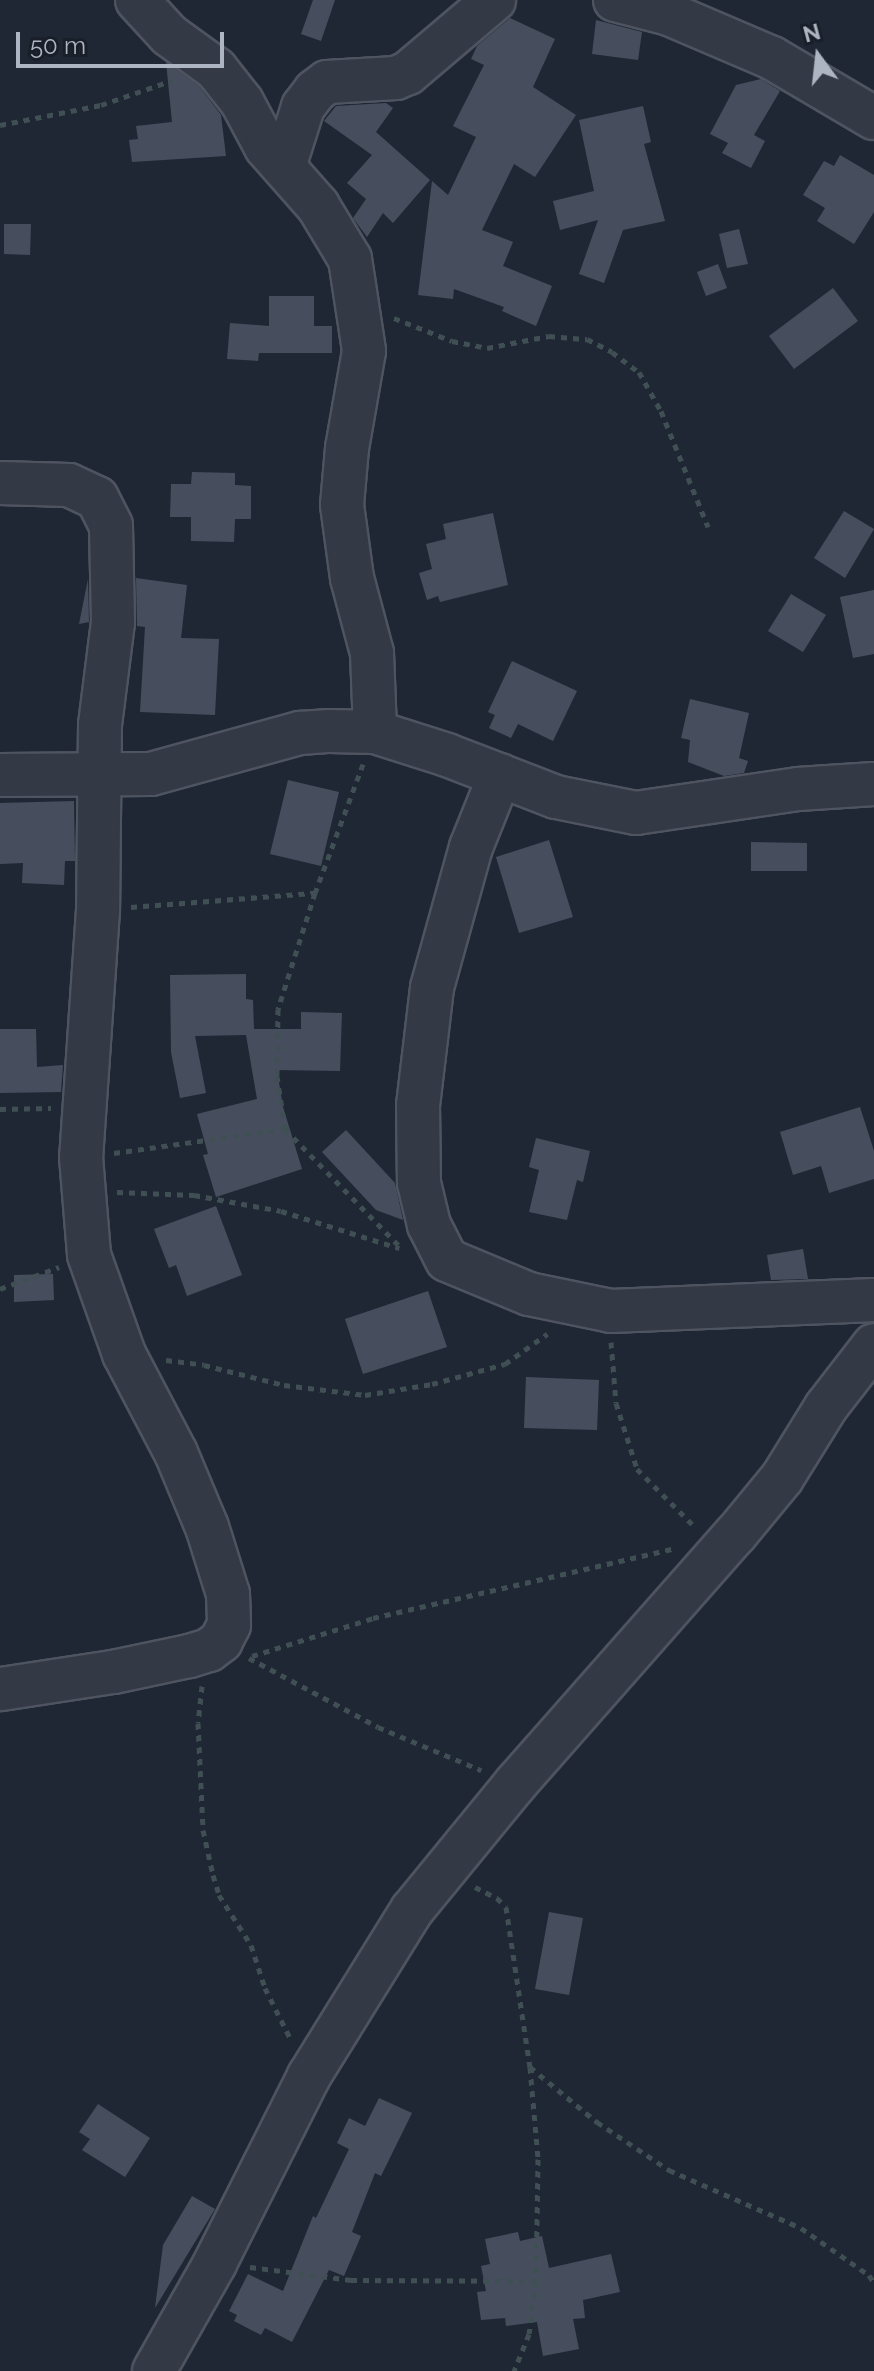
<!DOCTYPE html>
<html>
<head>
<meta charset="utf-8">
<style>
  body { margin:0 }
  #map { position:relative; width:874px; height:2371px; overflow:hidden; background:#202734; font-family:Raleway,sans-serif }
  div>[style] { position:absolute }
  [style*='--x'] { left:calc(var(--x)*1px); top:calc(var(--y)*1px); width:calc(var(--w)*1px); rotate:calc(var(--a)*1deg) }
  .building>* { inset:0; background:#464e5e }
  .path>* { height:5px; margin-top:-2.5px; transform-origin:0; background:repeating-linear-gradient(90deg,#3f4f53 0 6px,transparent 0 12px) }
  .roads { filter:drop-shadow(2px 0 #4e5460) drop-shadow(-2px 0 #4e5460) drop-shadow(0 2px #4e5460) drop-shadow(0 -2px #4e5460) }
  .minor>* { height:42px; margin:-21px; padding:0 21px; transform-origin:21px; border-radius:21px; background:#333945 }
  span { translate:-50% -50%; white-space:nowrap; text-align:center; line-height:1.15; -webkit-text-stroke:6px #191f29; paint-order:stroke }
  .north { position:absolute; left:778px; top:16px; width:80px; height:80px; -webkit-text-stroke:6px #191f29; paint-order:stroke; rotate:345deg; font-size:22px; font-weight:700; line-height:32px; text-align:center; color:#adb4c2 }
  .north::after { content:''; display:block; margin:auto; width:28px; height:36px; background:#adb4c2; clip-path:polygon(50% 0,100% 100%,50% 72%,0 100%) }
  .scale { position:absolute; left:16px; top:32px; width:208px; height:36px; box-sizing:border-box; border:4px solid #adb4c2; border-top:0; padding-left:10px; font-size:24px; line-height:28px; white-space:nowrap; color:#adb4c2; -webkit-text-stroke:6px #191f29; paint-order:stroke }
</style>
</head>
<body>
<div id="map">
  <div class="building">
    <div style="clip-path:polygon(313px 0,335px 0,321px 41px,301px 34px)"></div>
    <div style="clip-path:polygon(510px 18px,555px 39px,533px 87px,576px 115px,535px 177px,514px 164px,482px 230px,513px 242px,503px 266px,552px 286px,536px 326px,502px 311px,504px 307px,454px 289px,453px 299px,418px 295px,432px 181px,448px 195px,476px 137px,453px 126px,484px 65px,471px 59px,477px 46px)"></div>
    <div style="clip-path:polygon(596px 20px,642px 32px,638px 60px,592px 54px)"></div>
    <div style="clip-path:polygon(166px 62px,199px 86px,221px 115px,226px 156px,132px 162px,129px 140px,138px 139px,136px 126px,172px 122px)"></div>
    <div style="clip-path:polygon(761px 79px,780px 91px,754px 135px,765px 141px,751px 168px,722px 153px,728px 143px,710px 134px,736px 85px)"></div>
    <div style="clip-path:polygon(386px 103px,393px 108px,376px 132px,430px 180px,393px 223px,383px 213px,367px 237px,353px 218px,366px 199px,347px 183px,372px 155px,324px 121px,336px 106px)"></div>
    <div style="clip-path:polygon(643px 106px,651px 142px,644px 144px,665px 221px,623px 230px,604px 283px,579px 274px,598px 220px,560px 230px,553px 201px,594px 191px,579px 120px)"></div>
    <div style="clip-path:polygon(840px 155px,874px 175px,874px 212px,854px 244px,817px 221px,825px 208px,803px 195px,824px 161px,834px 166px)"></div>
    <div style="clip-path:polygon(4px 224px,31px 224px,30px 255px,4px 254px)"></div>
    <div style="clip-path:polygon(739px 229px,748px 264px,727px 268px,719px 234px)"></div>
    <div style="clip-path:polygon(718px 264px,727px 288px,706px 296px,697px 272px)"></div>
    <div style="clip-path:polygon(833px 288px,858px 321px,794px 369px,769px 336px)"></div>
    <div style="clip-path:polygon(269px 296px,314px 296px,314px 326px,332px 326px,332px 353px,259px 353px,258px 361px,227px 359px,230px 323px,269px 326px)"></div>
    <div style="clip-path:polygon(192px 472px,235px 473px,235px 485px,251px 486px,251px 519px,235px 519px,234px 542px,191px 541px,191px 517px,170px 517px,171px 484px,191px 484px)"></div>
    <div style="clip-path:polygon(844px 511px,874px 529px,845px 578px,814px 558px)"></div>
    <div style="clip-path:polygon(493px 513px,508px 585px,440px 602px,438px 596px,427px 600px,419px 573px,432px 569px,426px 544px,446px 539px,443px 524px)"></div>
    <div style="clip-path:polygon(136px 578px,187px 585px,181px 638px,219px 639px,215px 715px,140px 712px,145px 627px,137px 626px)"></div>
    <div style="clip-path:polygon(88px 579px,89px 622px,79px 624px)"></div>
    <div style="clip-path:polygon(874px 590px,874px 654px,853px 658px,840px 597px)"></div>
    <div style="clip-path:polygon(791px 594px,826px 615px,803px 652px,768px 631px)"></div>
    <div style="clip-path:polygon(512px 661px,577px 691px,553px 741px,518px 724px,511px 738px,489px 728px,495px 715px,488px 712px)"></div>
    <div style="clip-path:polygon(690px 699px,749px 713px,739px 758px,748px 761px,744px 773px,724px 776px,688px 762px,690px 740px,681px 738px)"></div>
    <div style="clip-path:polygon(288px 780px,339px 792px,321px 866px,270px 854px)"></div>
    <div style="clip-path:polygon(74px 801px,75px 861px,65px 861px,64px 885px,22px 883px,23px 863px,0 864px,0 803px)"></div>
    <div style="clip-path:polygon(549px 840px,573px 917px,519px 933px,496px 857px)"></div>
    <div style="clip-path:polygon(751px 842px,807px 843px,807px 871px,751px 871px)"></div>
    <div style="clip-path:polygon(246px 974px,246px 999px,253px 1000px,254px 1029px,301px 1029px,301px 1012px,342px 1013px,340px 1071px,277px 1070px,283px 1107px,302px 1169px,216px 1197px,203px 1155px,208px 1154px,197px 1114px,257px 1099px,246px 1035px,195px 1036px,206px 1093px,180px 1098px,171px 1052px,170px 975px)"></div>
    <div style="clip-path:polygon(0 1029px,36px 1029px,37px 1067px,63px 1065px,61px 1092px,0 1093px)"></div>
    <div style="clip-path:polygon(860px 1107px,874px 1151px,874px 1179px,829px 1193px,821px 1166px,793px 1175px,780px 1132px)"></div>
    <div style="clip-path:polygon(346px 1130px,395px 1183px,403px 1220px,376px 1210px,322px 1152px)"></div>
    <div style="clip-path:polygon(536px 1138px,590px 1151px,583px 1182px,577px 1180px,567px 1220px,529px 1212px,539px 1170px,529px 1167px)"></div>
    <div style="clip-path:polygon(216px 1206px,242px 1275px,187px 1296px,176px 1265px,169px 1268px,154px 1229px)"></div>
    <div style="clip-path:polygon(803px 1249px,808px 1279px,771px 1280px,767px 1255px)"></div>
    <div style="clip-path:polygon(53px 1274px,54px 1300px,14px 1302px,14px 1275px)"></div>
    <div style="clip-path:polygon(428px 1291px,447px 1347px,363px 1374px,345px 1319px)"></div>
    <div style="clip-path:polygon(526px 1377px,599px 1380px,597px 1430px,524px 1428px)"></div>
    <div style="clip-path:polygon(549px 1912px,583px 1918px,569px 1995px,535px 1989px)"></div>
    <div style="clip-path:polygon(379px 2098px,412px 2113px,381px 2176px,375px 2173px,352px 2232px,361px 2236px,344px 2276px,329px 2270px,292px 2342px,265px 2328px,261px 2335px,234px 2321px,237px 2315px,229px 2311px,248px 2274px,283px 2291px,313px 2216px,316px 2218px,349px 2149px,337px 2143px,349px 2118px,365px 2126px)"></div>
    <div style="clip-path:polygon(98px 2104px,150px 2138px,125px 2177px,82px 2150px,90px 2139px,79px 2132px)"></div>
    <div style="clip-path:polygon(192px 2196px,215px 2209px,155px 2308px,163px 2245px)"></div>
    <div style="clip-path:polygon(518px 2232px,520px 2241px,542px 2236px,549px 2268px,611px 2254px,620px 2292px,583px 2300px,585px 2318px,573px 2319px,579px 2349px,543px 2356px,537px 2322px,506px 2326px,505px 2318px,481px 2320px,477px 2292px,486px 2291px,481px 2266px,490px 2264px,485px 2239px)"></div>
  </div>
  <div class="path">
    <div style="--x:0;--y:125;--w:103;--a:-11.2"></div>
    <div style="--x:101;--y:105;--w:76;--a:-19.1"></div>
    <div style="--x:394;--y:318;--w:62;--a:21.6"></div>
    <div style="--x:452;--y:341;--w:36;--a:11"></div>
    <div style="--x:487;--y:348;--w:63;--a:-11"></div>
    <div style="--x:549;--y:336;--w:38;--a:5"></div>
    <div style="--x:587;--y:339;--w:28;--a:27"></div>
    <div style="--x:612;--y:352;--w:34;--a:37"></div>
    <div style="--x:639;--y:372;--w:45;--a:60.6"></div>
    <div style="--x:661;--y:411;--w:125;--a:67.9"></div>
    <div style="--x:363;--y:764;--w:138;--a:110.4"></div>
    <div style="--x:315;--y:893;--w:122;--a:107.7"></div>
    <div style="--x:278;--y:1009;--w:67;--a:90.9"></div>
    <div style="--x:277;--y:1076;--w:54;--a:81.4"></div>
    <div style="--x:285;--y:1129;--w:166;--a:45.7"></div>
    <div style="--x:131;--y:907;--w:185;--a:-4.4"></div>
    <div style="--x:0;--y:1109;--w:51;--a:-1.1"></div>
    <div style="--x:114;--y:1153;--w:173;--a:-8"></div>
    <div style="--x:117;--y:1192;--w:77;--a:2.2"></div>
    <div style="--x:194;--y:1195;--w:88;--a:10.4"></div>
    <div style="--x:281;--y:1211;--w:124;--a:17.4"></div>
    <div style="--x:0;--y:1289;--w:63;--a:-20.4"></div>
    <div style="--x:611;--y:1342;--w:61;--a:85.3"></div>
    <div style="--x:616;--y:1403;--w:69;--a:72.3"></div>
    <div style="--x:637;--y:1469;--w:83;--a:45"></div>
    <div style="--x:166;--y:1360;--w:38;--a:7"></div>
    <div style="--x:204;--y:1365;--w:82;--a:14"></div>
    <div style="--x:284;--y:1385;--w:82;--a:7"></div>
    <div style="--x:365;--y:1395;--w:68;--a:-9.3"></div>
    <div style="--x:432;--y:1384;--w:76;--a:-15.3"></div>
    <div style="--x:505;--y:1364;--w:52;--a:-35.5"></div>
    <div style="--x:252;--y:1656;--w:127;--a:-17.4"></div>
    <div style="--x:373;--y:1618;--w:311;--a:-13"></div>
    <div style="--x:249;--y:1658;--w:146;--a:28.1"></div>
    <div style="--x:378;--y:1727;--w:112;--a:22.7"></div>
    <div style="--x:202;--y:1686;--w:37;--a:96"></div>
    <div style="--x:198;--y:1723;--w:107;--a:87.3"></div>
    <div style="--x:203;--y:1830;--w:46;--a:77.5"></div>
    <div style="--x:213;--y:1875;--w:21;--a:73"></div>
    <div style="--x:219;--y:1895;--w:59;--a:57.4"></div>
    <div style="--x:251;--y:1945;--w:45;--a:72"></div>
    <div style="--x:265;--y:1988;--w:58;--a:63.4"></div>
    <div style="--x:475;--y:1887;--w:25;--a:27"></div>
    <div style="--x:497;--y:1898;--w:13;--a:45"></div>
    <div style="--x:506;--y:1907;--w:162;--a:81.5"></div>
    <div style="--x:530;--y:2067;--w:92;--a:85"></div>
    <div style="--x:538;--y:2159;--w:122;--a:90.9"></div>
    <div style="--x:536;--y:2281;--w:53;--a:97.5"></div>
    <div style="--x:529;--y:2334;--w:40;--a:112"></div>
    <div style="--x:530;--y:2067;--w:87;--a:39.4"></div>
    <div style="--x:597;--y:2122;--w:87;--a:33.7"></div>
    <div style="--x:669;--y:2170;--w:144;--a:23.7"></div>
    <div style="--x:801;--y:2228;--w:83;--a:34.7"></div>
    <div style="--x:869;--y:2275;--w:9;--a:58"></div>
    <div style="--x:250;--y:2267;--w:102;--a:7.3"></div>
    <div style="--x:351;--y:2280;--w:185;--a:0.3"></div>
  </div>
  <div class="roads">
    <div class="minor">
      <div style="--x:137;--y:0;--w:47;--a:47.6"></div>
      <div style="--x:169;--y:35;--w:58;--a:35.9"></div>
      <div style="--x:216;--y:69;--w:42;--a:51.8"></div>
      <div style="--x:242;--y:102;--w:51;--a:61.9"></div>
      <div style="--x:266;--y:147;--w:79;--a:48.6"></div>
      <div style="--x:318;--y:206;--w:62;--a:58.9"></div>
      <div style="--x:350;--y:259;--w:93;--a:81.3"></div>
      <div style="--x:364;--y:351;--w:98;--a:99.9"></div>
      <div style="--x:347;--y:448;--w:57;--a:95"></div>
      <div style="--x:342;--y:505;--w:74;--a:82.2"></div>
      <div style="--x:352;--y:578;--w:78;--a:75.1"></div>
      <div style="--x:372;--y:653;--w:79;--a:87.8"></div>
      <div style="--x:615;--y:0;--w:56;--a:14.5"></div>
      <div style="--x:669;--y:14;--w:112;--a:23.1"></div>
      <div style="--x:772;--y:58;--w:118;--a:30.5"></div>
      <div style="--x:284;--y:167;--w:63;--a:-72.4"></div>
      <div style="--x:303;--y:107;--w:20;--a:-53"></div>
      <div style="--x:315;--y:91;--w:15;--a:-37"></div>
      <div style="--x:327;--y:82;--w:69;--a:-3.3"></div>
      <div style="--x:396;--y:78;--w:13;--a:-23"></div>
      <div style="--x:408;--y:73;--w:113;--a:-40.3"></div>
      <div style="--x:0;--y:483;--w:69;--a:1.7"></div>
      <div style="--x:69;--y:485;--w:31;--a:25"></div>
      <div style="--x:97;--y:498;--w:31;--a:63"></div>
      <div style="--x:111;--y:526;--w:96;--a:88.8"></div>
      <div style="--x:113;--y:622;--w:104;--a:97.2"></div>
      <div style="--x:100;--y:725;--w:185;--a:90.6"></div>
      <div style="--x:98;--y:910;--w:248;--a:93.9"></div>
      <div style="--x:81;--y:1157;--w:98;--a:85.3"></div>
      <div style="--x:89;--y:1255;--w:105;--a:70.5"></div>
      <div style="--x:124;--y:1354;--w:112;--a:62.3"></div>
      <div style="--x:176;--y:1453;--w:80;--a:67.3"></div>
      <div style="--x:207;--y:1527;--w:70;--a:72.6"></div>
      <div style="--x:228;--y:1594;--w:31;--a:88"></div>
      <div style="--x:229;--y:1625;--w:18;--a:117"></div>
      <div style="--x:221;--y:1641;--w:15;--a:143"></div>
      <div style="--x:209;--y:1650;--w:21;--a:163"></div>
      <div style="--x:189;--y:1656;--w:78;--a:168.1"></div>
      <div style="--x:113;--y:1672;--w:114;--a:171.4"></div>
      <div style="--x:0;--y:775;--w:151;--a:-0.4"></div>
      <div style="--x:151;--y:774;--w:155;--a:-15.4"></div>
      <div style="--x:300;--y:733;--w:30;--a:-4"></div>
      <div style="--x:330;--y:731;--w:45;--a:1.3"></div>
      <div style="--x:375;--y:732;--w:76;--a:17.7"></div>
      <div style="--x:447;--y:755;--w:117;--a:21.1"></div>
      <div style="--x:556;--y:797;--w:82;--a:11.3"></div>
      <div style="--x:636;--y:813;--w:164;--a:-8.4"></div>
      <div style="--x:798;--y:789;--w:76;--a:-3.8"></div>
      <div style="--x:500;--y:775;--w:78;--a:111.9"></div>
      <div style="--x:471;--y:847;--w:146;--a:105.5"></div>
      <div style="--x:432;--y:988;--w:118;--a:96.8"></div>
      <div style="--x:418;--y:1105;--w:78;--a:89.3"></div>
      <div style="--x:419;--y:1183;--w:43;--a:76.6"></div>
      <div style="--x:429;--y:1225;--w:39;--a:63"></div>
      <div style="--x:447;--y:1260;--w:89;--a:22.5"></div>
      <div style="--x:529;--y:1294;--w:84;--a:11.7"></div>
      <div style="--x:611;--y:1311;--w:263;--a:-2.4"></div>
      <div style="--x:154;--y:2371;--w:124;--a:-60.5"></div>
      <div style="--x:215;--y:2263;--w:209;--a:-63.3"></div>
      <div style="--x:309;--y:2076;--w:195;--a:-58.2"></div>
      <div style="--x:412;--y:1910;--w:164;--a:-50.7"></div>
      <div style="--x:516;--y:1783;--w:331;--a:-48.6"></div>
      <div style="--x:735;--y:1535;--w:74;--a:-50.5"></div>
      <div style="--x:782;--y:1478;--w:84;--a:-58.2"></div>
      <div style="--x:826;--y:1407;--w:78;--a:-52.3"></div>
    </div>
  </div>
  <div class="north">N</div>
  <div class="scale">50 m</div>
</div>
</body>
</html>
